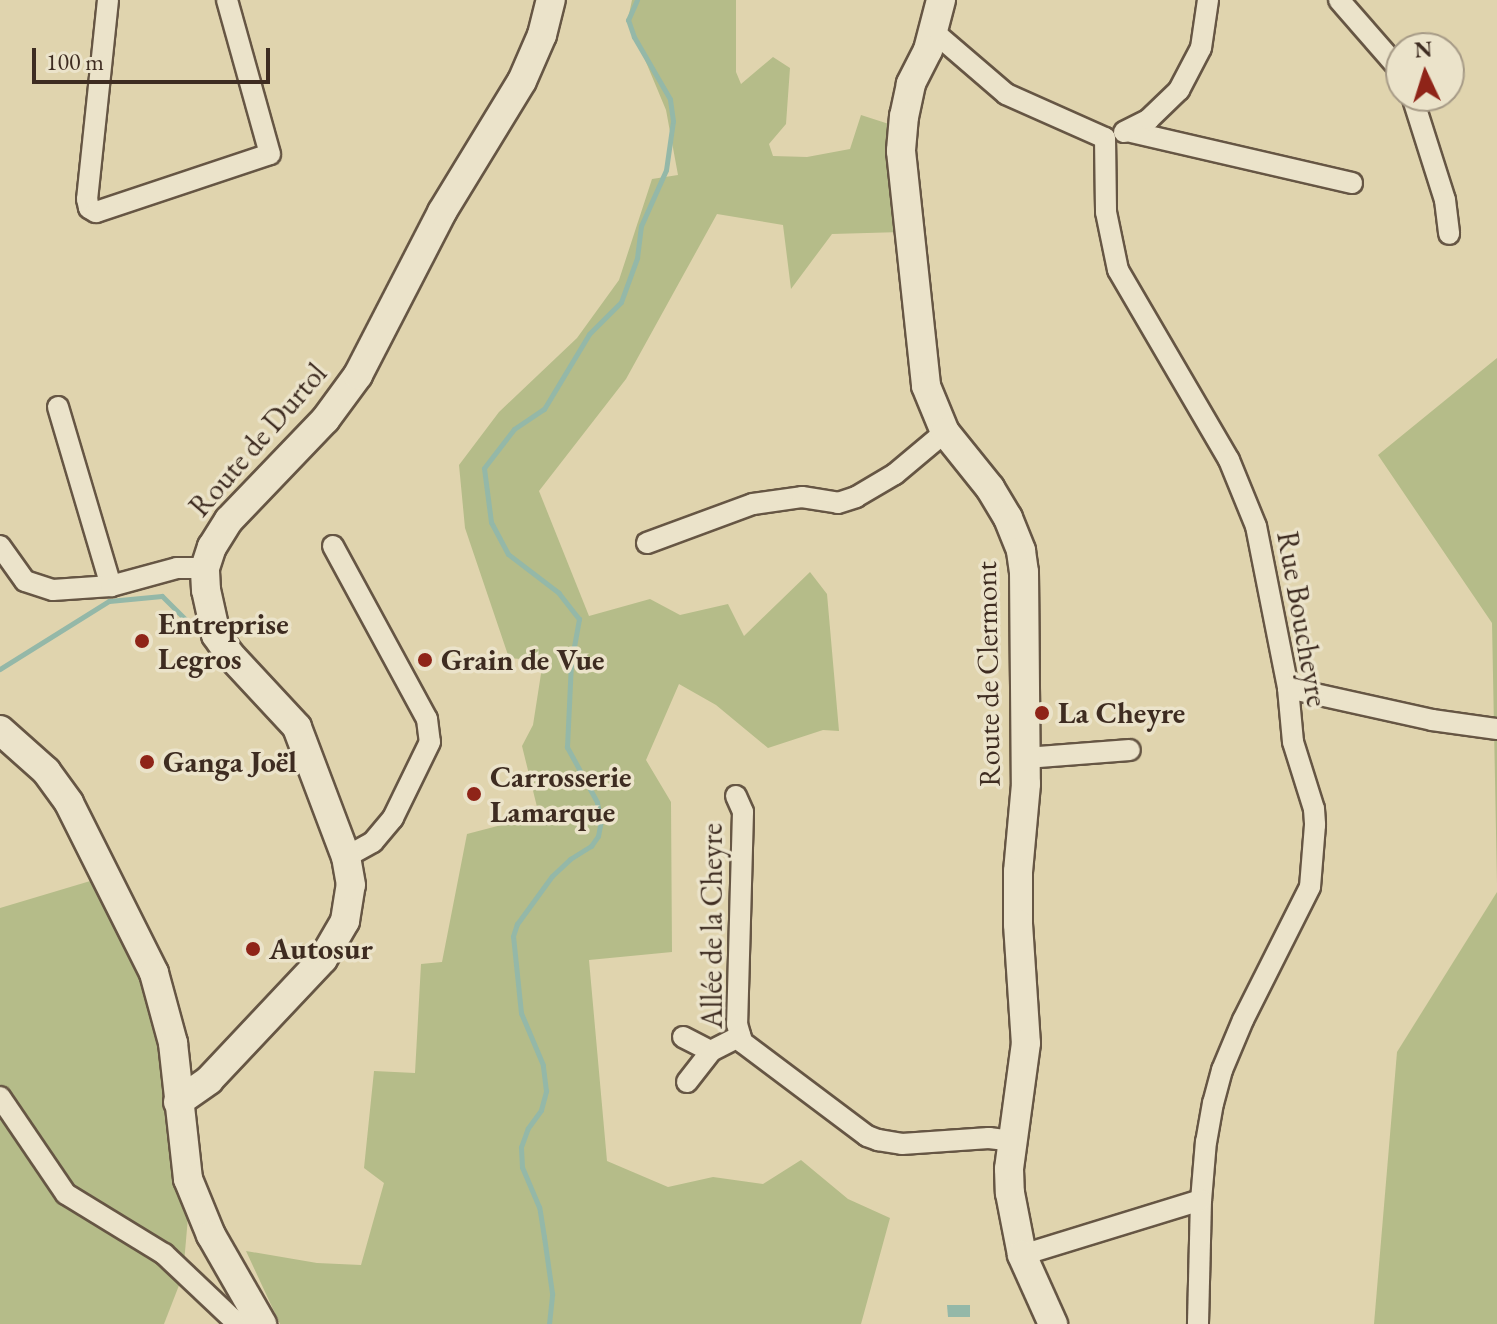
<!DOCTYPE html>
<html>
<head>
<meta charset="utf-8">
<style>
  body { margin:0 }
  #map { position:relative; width:1497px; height:1324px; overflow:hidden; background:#e0d4ae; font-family:"EB Garamond",serif }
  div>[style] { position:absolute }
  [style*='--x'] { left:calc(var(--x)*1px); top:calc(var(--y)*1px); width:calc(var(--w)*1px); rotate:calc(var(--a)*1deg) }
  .green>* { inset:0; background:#b5bc89 }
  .water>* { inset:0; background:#94b8a8 }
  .stream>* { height:5px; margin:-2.5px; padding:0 2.5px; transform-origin:2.5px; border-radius:2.5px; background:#94b8a8 }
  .roads { filter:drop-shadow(2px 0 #665644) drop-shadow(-2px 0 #665644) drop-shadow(0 2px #665644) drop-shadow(0 -2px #665644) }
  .street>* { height:20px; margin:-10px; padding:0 10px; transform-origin:10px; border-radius:10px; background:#ebe3ca }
  .secondary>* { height:28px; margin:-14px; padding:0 14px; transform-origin:14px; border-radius:14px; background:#ebe3ca }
  .dots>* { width:22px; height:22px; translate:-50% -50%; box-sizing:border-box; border:4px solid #ebe3ca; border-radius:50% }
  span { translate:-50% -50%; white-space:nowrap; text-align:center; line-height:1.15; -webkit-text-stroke:7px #ebe3ca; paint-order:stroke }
  .street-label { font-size:30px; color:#3e2c21 }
  .poi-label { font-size:30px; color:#3e2c21; font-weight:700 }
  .left { translate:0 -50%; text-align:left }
  .north { position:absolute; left:1385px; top:32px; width:80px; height:80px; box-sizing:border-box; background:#ebe3ca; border:2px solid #a69a86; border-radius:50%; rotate:356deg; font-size:22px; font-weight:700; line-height:32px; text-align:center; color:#3e2c21 }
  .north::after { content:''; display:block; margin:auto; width:28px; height:36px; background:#8f2418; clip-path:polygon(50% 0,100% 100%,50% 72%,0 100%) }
  .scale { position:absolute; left:32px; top:48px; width:238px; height:36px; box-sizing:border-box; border:4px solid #3e2c21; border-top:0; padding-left:10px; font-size:24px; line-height:28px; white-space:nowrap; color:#3e2c21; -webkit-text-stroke:6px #ebe3ca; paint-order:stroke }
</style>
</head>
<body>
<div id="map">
  <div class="green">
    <div style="clip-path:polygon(632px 0,736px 0,736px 72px,741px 84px,773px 57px,790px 68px,786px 124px,769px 144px,773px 156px,807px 157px,850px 149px,861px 115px,892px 125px,902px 232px,832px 234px,791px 289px,783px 225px,717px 214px,626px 379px,539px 491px,589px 616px,650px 599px,680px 615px,728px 604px,744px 636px,810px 572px,827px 594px,839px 731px,823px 730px,768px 748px,716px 705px,679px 684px,646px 760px,671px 802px,672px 952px,589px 960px,607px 1161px,668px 1187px,713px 1177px,763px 1184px,801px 1160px,848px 1199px,890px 1218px,861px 1324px,280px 1324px,246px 1251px,317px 1263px,361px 1265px,384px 1183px,364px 1168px,374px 1071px,415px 1073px,421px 964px,442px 962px,467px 834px,539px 815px,522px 746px,533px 725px,543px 661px,509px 658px,465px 528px,459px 465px,499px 412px,577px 338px,619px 280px,652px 179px,678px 175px,666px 110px,628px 19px)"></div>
    <div style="clip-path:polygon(1497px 358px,1497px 884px,1492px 623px,1378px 455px)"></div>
    <div style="clip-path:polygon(107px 876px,164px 1000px,190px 1194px,183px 1275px,164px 1324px,0 1324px,0 908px)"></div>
    <div style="clip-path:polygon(1497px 892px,1497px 1324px,1374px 1324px,1397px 1052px)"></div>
  </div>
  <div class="water">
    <div style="clip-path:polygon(947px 1305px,970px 1305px,970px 1317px,948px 1317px)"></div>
  </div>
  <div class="stream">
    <div style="--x:0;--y:669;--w:128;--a:-32"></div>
    <div style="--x:109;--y:601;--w:53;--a:-5.4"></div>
    <div style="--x:162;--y:596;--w:33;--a:45"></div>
    <div style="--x:549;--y:1324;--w:31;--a:-84"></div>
    <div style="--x:552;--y:1293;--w:57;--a:-98.1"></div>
    <div style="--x:544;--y:1237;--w:30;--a:-99"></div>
    <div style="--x:539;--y:1207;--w:43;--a:-113"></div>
    <div style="--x:522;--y:1167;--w:20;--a:-93"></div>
    <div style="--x:521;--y:1147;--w:20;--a:-70"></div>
    <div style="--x:528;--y:1128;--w:22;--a:-54"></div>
    <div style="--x:541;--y:1110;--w:20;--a:-75"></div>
    <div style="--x:546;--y:1091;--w:26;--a:-97"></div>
    <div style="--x:543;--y:1065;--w:56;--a:-112.9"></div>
    <div style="--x:521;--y:1013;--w:77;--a:-95.9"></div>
    <div style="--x:513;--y:936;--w:13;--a:-72"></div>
    <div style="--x:517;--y:924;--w:59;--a:-53.9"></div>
    <div style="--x:552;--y:876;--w:25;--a:-43"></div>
    <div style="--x:570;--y:859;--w:25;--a:-32"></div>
    <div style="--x:591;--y:846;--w:12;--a:-55"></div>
    <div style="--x:598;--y:836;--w:16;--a:-79"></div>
    <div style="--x:601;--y:820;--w:18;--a:-103"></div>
    <div style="--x:597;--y:802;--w:63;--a:-118.6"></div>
    <div style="--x:567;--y:747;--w:84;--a:-87.3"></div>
    <div style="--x:571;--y:663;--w:45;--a:-79.7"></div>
    <div style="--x:579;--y:619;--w:33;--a:-128"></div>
    <div style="--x:559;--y:593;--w:64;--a:-142.6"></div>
    <div style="--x:508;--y:554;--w:36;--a:-118"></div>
    <div style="--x:491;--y:522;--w:54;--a:-97.4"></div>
    <div style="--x:484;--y:468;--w:49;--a:-52.4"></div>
    <div style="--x:514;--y:429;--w:36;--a:-34"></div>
    <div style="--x:544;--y:409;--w:87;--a:-59"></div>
    <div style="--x:589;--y:334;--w:45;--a:-45"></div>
    <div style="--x:621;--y:302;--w:47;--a:-70"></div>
    <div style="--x:637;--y:258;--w:32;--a:-83"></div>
    <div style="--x:641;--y:226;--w:61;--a:-65.9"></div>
    <div style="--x:666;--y:170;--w:49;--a:-81.9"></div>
    <div style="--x:673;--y:121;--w:22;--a:-98"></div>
    <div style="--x:670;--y:99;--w:72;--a:-120.1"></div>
    <div style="--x:634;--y:37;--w:18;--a:-109"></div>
    <div style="--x:628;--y:20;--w:22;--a:-66"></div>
  </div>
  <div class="roads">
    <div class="street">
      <div style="--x:108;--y:0;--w:200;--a:96"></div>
      <div style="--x:87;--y:199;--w:9;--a:77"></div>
      <div style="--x:89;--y:208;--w:8;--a:30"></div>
      <div style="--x:96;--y:212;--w:183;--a:-18.4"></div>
      <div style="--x:270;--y:154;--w:160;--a:-105.6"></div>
      <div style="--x:1339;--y:0;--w:94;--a:48.9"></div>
      <div style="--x:934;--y:32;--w:95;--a:40.7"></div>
      <div style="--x:1006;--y:94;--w:108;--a:24"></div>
      <div style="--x:1412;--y:96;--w:109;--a:72.4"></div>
      <div style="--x:1445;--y:200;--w:34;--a:83"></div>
      <div style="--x:1127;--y:131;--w:231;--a:13"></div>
      <div style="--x:1124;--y:132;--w:28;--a:-27"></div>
      <div style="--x:1149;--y:119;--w:42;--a:-44"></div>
      <div style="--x:1179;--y:90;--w:47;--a:-62.4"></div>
      <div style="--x:1201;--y:48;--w:49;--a:-81.7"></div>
      <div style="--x:1105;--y:138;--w:74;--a:89.2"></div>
      <div style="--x:1106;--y:212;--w:59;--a:78.3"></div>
      <div style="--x:1118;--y:270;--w:220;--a:59.7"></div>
      <div style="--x:1229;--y:460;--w:71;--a:67.8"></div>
      <div style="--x:1256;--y:526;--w:165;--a:78.8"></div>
      <div style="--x:1288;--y:688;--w:54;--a:84.7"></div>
      <div style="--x:1293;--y:742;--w:70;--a:72.6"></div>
      <div style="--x:1314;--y:809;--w:16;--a:86"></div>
      <div style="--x:1315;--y:825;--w:62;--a:94.6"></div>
      <div style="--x:1310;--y:887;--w:149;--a:116.7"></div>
      <div style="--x:1243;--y:1020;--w:54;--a:112.8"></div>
      <div style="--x:1222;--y:1070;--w:34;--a:105"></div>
      <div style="--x:1213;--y:1103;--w:39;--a:100"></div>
      <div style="--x:1206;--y:1141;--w:59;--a:94.8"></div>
      <div style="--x:1201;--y:1200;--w:124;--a:91.4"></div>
      <div style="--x:58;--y:407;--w:187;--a:73.5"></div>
      <div style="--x:647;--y:543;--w:113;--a:-20.2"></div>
      <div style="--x:753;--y:504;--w:49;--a:-8.1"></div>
      <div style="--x:802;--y:497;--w:36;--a:9"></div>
      <div style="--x:838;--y:503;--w:19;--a:-18"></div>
      <div style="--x:856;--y:497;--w:45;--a:-30.5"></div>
      <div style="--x:895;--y:474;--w:65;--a:-40"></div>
      <div style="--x:0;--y:546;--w:43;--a:54.5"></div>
      <div style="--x:25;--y:581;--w:29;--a:18"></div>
      <div style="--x:53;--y:590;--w:58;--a:-3.9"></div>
      <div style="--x:111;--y:586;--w:68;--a:-15.3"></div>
      <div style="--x:177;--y:568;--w:28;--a:0"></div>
      <div style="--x:333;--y:546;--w:197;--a:61.5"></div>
      <div style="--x:427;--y:719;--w:23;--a:83"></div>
      <div style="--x:430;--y:742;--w:85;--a:116"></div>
      <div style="--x:393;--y:818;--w:31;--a:130"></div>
      <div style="--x:373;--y:842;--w:31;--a:151"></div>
      <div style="--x:1288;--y:688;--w:148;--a:12.5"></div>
      <div style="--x:1432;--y:720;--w:66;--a:7.9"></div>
      <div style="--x:1026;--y:758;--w:104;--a:-4.4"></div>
      <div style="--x:736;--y:796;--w:17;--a:66"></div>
      <div style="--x:743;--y:812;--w:212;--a:91.6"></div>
      <div style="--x:737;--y:1024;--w:19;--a:74"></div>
      <div style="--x:742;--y:1042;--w:156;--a:36.9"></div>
      <div style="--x:867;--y:1136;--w:12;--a:20"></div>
      <div style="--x:878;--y:1140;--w:24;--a:9"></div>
      <div style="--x:902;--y:1144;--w:87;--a:-3.9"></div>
      <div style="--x:989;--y:1138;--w:23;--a:7"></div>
      <div style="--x:683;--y:1037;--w:31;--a:27"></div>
      <div style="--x:687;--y:1082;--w:39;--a:-52"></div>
      <div style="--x:711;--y:1051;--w:33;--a:-27"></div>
      <div style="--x:0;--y:1097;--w:117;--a:55.8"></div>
      <div style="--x:66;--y:1194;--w:115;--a:31.5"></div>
      <div style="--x:164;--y:1254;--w:102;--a:43.4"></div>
      <div style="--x:1022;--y:1255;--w:187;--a:-17.1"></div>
    </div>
    <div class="secondary">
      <div style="--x:941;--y:0;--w:52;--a:104.6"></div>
      <div style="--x:928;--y:50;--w:38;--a:117"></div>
      <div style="--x:911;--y:84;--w:33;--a:102"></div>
      <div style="--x:904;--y:116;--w:35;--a:95"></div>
      <div style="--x:901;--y:151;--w:236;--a:83.9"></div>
      <div style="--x:926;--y:386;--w:50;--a:67.6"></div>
      <div style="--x:945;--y:432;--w:72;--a:51.2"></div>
      <div style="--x:990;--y:488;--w:35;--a:59"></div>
      <div style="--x:1008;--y:518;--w:35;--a:68"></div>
      <div style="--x:1021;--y:551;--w:21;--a:82"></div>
      <div style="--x:1024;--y:572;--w:212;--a:89.5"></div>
      <div style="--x:1026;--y:784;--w:88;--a:95.2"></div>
      <div style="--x:1018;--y:872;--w:52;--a:90"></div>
      <div style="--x:1018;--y:924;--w:119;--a:86.2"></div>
      <div style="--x:1026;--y:1043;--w:127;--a:97.7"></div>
      <div style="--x:1009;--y:1169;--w:24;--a:88"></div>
      <div style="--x:1010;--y:1193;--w:63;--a:79"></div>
      <div style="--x:1022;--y:1255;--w:76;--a:65.8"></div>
      <div style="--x:0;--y:730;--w:62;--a:41.7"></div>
      <div style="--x:46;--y:771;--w:39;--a:54"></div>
      <div style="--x:69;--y:803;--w:190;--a:63.4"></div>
      <div style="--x:154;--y:973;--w:73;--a:74.8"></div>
      <div style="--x:173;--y:1043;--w:137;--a:83.7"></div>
      <div style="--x:188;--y:1179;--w:61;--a:67.7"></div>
      <div style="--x:211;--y:1235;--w:103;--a:60.2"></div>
      <div style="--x:178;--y:1102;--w:38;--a:-35"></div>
      <div style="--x:209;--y:1080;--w:166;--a:-46.7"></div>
      <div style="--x:323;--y:959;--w:44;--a:-59.9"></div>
      <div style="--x:345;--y:921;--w:36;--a:-81"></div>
      <div style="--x:351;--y:885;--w:28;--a:-100"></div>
      <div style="--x:346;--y:857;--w:139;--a:-110.7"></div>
      <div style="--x:297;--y:727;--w:98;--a:-132.9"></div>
      <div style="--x:230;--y:655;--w:24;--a:-125"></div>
      <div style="--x:216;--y:635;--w:46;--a:-102.5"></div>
      <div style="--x:206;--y:590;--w:22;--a:-93"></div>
      <div style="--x:205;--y:568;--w:22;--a:-72"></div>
      <div style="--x:212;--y:547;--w:32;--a:-58"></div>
      <div style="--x:229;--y:520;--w:139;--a:-46.2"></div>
      <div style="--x:325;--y:420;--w:56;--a:-53.7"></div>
      <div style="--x:358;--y:375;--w:183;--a:-62.7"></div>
      <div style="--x:442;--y:212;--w:153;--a:-58.6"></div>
      <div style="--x:522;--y:81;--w:50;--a:-66.5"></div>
      <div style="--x:542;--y:35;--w:36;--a:-76"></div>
    </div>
  </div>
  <div class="dots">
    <div style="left:142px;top:641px;background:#8f2418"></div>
    <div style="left:425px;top:660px;background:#8f2418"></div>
    <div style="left:1042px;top:713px;background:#8f2418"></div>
    <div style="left:147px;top:762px;background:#8f2418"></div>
    <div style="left:474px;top:794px;background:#8f2418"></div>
    <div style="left:253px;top:949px;background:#8f2418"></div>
  </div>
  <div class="street-label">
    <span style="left:258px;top:440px;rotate:-49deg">Route de Durtol</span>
    <span style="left:1302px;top:619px;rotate:80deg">Rue Boucheyre</span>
    <span style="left:988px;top:674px;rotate:-91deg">Route de Clermont</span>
    <span style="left:712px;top:926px;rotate:-90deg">Allée de la Cheyre</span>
  </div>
  <div class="poi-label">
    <span class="left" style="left:158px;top:641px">Entreprise<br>Legros</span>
    <span class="left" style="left:441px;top:660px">Grain de Vue</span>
    <span class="left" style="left:1058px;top:713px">La Cheyre</span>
    <span class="left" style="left:163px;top:762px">Ganga Joël</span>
    <span class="left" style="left:490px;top:794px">Carrosserie<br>Lamarque</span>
    <span class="left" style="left:269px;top:949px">Autosur</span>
  </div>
  <div class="north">N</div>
  <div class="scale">100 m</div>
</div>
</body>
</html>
